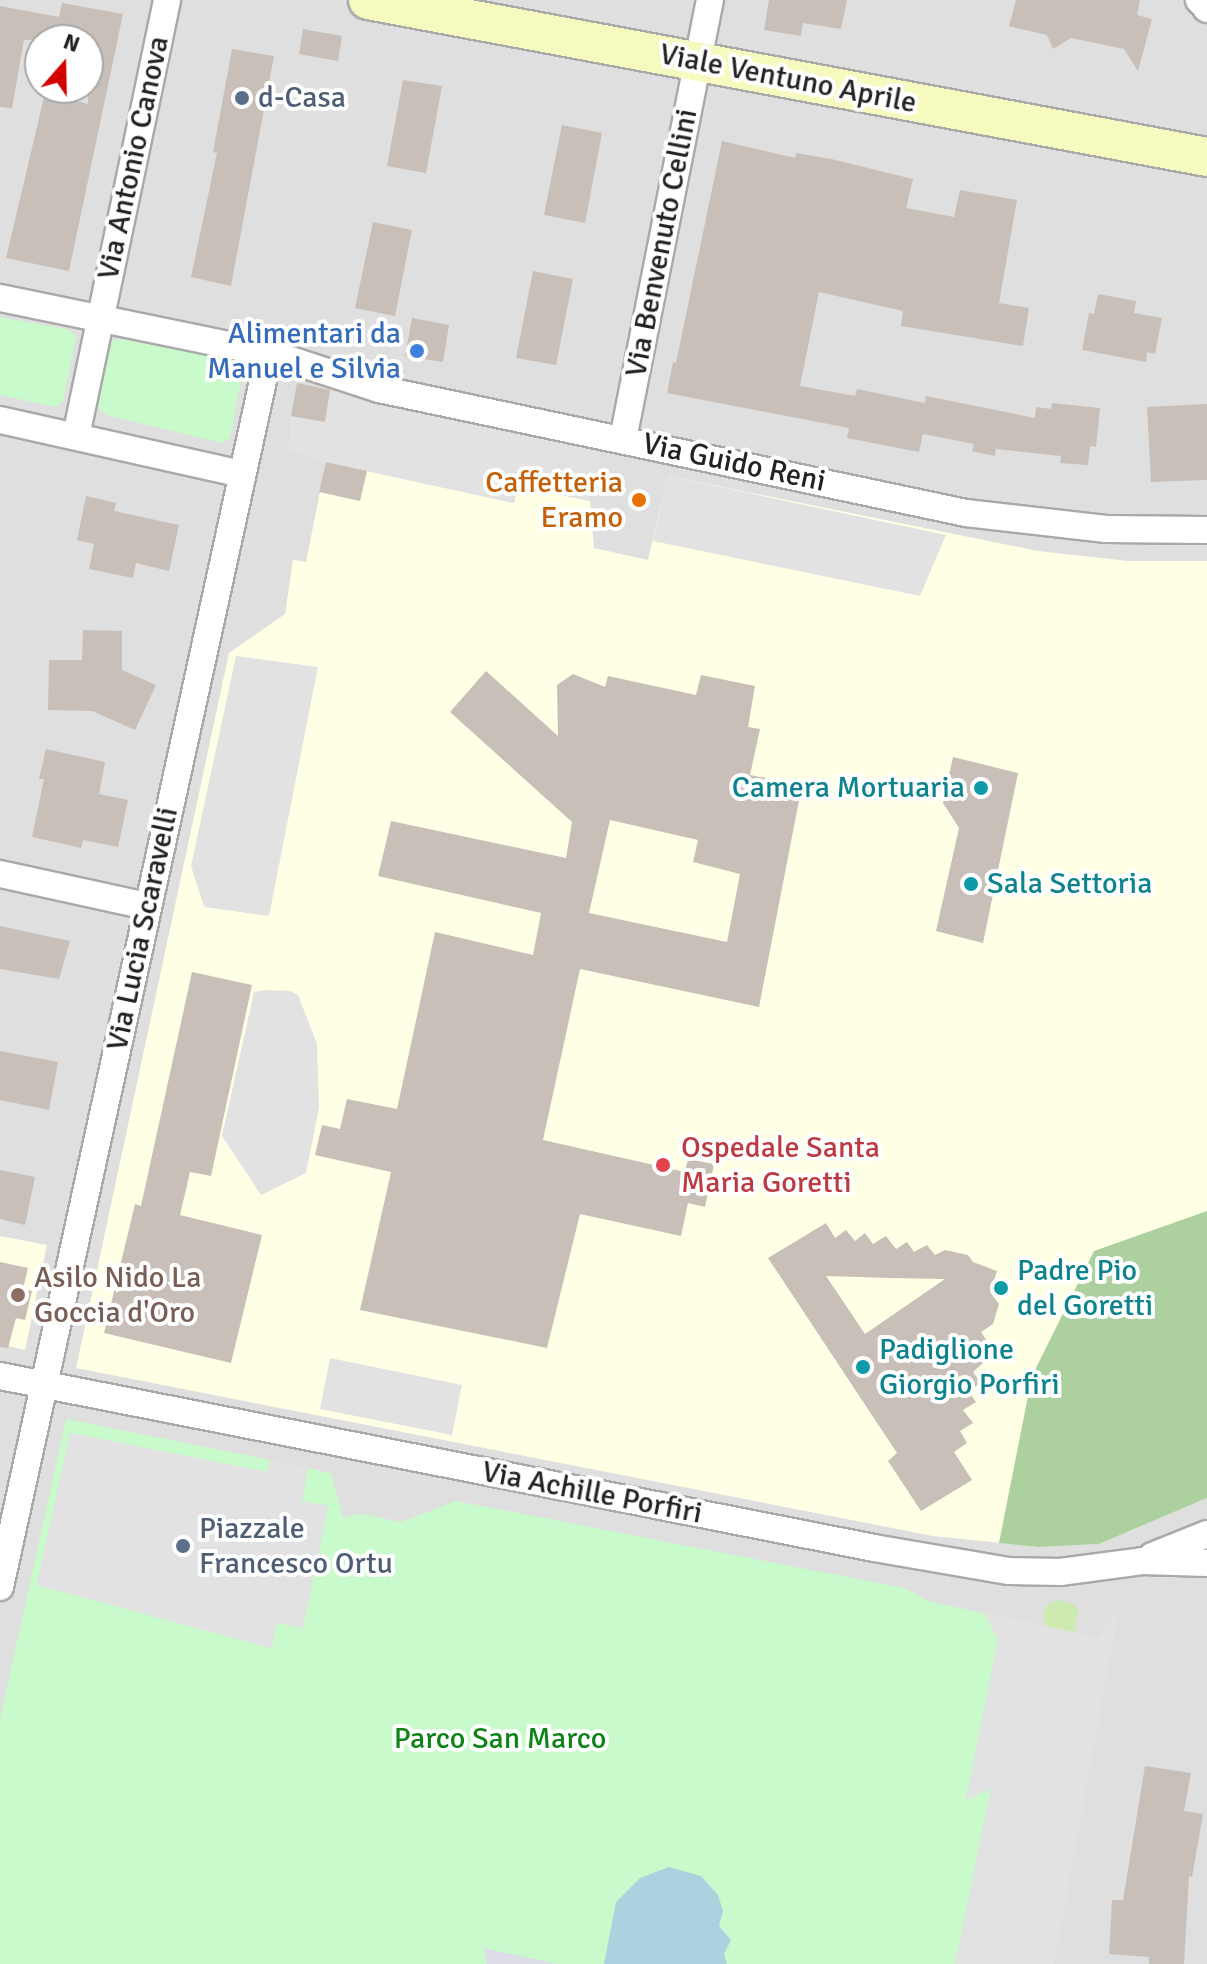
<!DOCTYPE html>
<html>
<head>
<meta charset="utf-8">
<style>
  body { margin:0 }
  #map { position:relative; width:1207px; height:1964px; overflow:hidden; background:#f2efe9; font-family:Signika,sans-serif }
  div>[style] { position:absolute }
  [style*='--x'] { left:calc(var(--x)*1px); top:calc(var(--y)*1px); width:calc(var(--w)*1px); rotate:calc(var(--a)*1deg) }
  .residential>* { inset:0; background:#e0dfdf }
  .education>* { inset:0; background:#ffffe5 }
  .grass>* { inset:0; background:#cdebb0 }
  .forest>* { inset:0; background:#add19e }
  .park>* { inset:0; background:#c8facc }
  .parking>* { inset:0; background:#e2e2e2 }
  .plaza>* { inset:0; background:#dddde8 }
  .water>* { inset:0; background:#aad3df }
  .building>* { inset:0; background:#c7bfb8 }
  .roads { filter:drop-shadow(2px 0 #a9a9a9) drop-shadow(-2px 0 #a9a9a9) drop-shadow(0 2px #a9a9a9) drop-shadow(0 -2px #a9a9a9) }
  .street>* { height:26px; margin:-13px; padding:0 13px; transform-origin:13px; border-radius:13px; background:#fff }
  .secondary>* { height:38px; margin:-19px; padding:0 19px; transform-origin:19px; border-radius:19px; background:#f7fabf }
  .dots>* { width:22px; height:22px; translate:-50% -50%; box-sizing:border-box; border:4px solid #fff; border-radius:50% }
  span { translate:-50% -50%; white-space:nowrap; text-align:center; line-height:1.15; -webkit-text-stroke:8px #fff; paint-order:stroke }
  .street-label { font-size:30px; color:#222 }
  .service-label { font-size:30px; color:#4e5e75 }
  .left { translate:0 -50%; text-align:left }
  .shop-label { font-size:30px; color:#366cbe }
  .right { translate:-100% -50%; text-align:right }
  .food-label { font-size:30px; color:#c56008 }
  .culture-label { font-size:30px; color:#0d838f }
  .health-label { font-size:30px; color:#be3a42 }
  .education-label { font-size:30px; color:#785e54 }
  .park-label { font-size:30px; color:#0c8416 }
  .north { position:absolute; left:24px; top:24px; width:80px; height:80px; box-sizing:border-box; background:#fff; border:2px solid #a7a7a7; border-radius:50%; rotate:20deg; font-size:22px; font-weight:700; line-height:32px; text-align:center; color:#222 }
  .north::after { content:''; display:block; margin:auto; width:28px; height:36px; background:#d40000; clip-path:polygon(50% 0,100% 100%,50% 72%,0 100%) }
</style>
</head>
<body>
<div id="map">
  <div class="residential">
    <div style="clip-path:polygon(evenodd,0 0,1207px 0,1207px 1964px,0 1964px,0 0,40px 40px,88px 40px,88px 88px,40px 88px,40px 40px)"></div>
  </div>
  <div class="education">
    <div style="clip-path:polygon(326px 462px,514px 503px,517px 486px,590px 501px,594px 548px,648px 560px,668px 476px,1038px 551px,1128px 561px,1207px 561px,1207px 1498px,1099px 1544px,1039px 1547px,933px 1536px,76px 1368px,229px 653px,285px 614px,293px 560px,306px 562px)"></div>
    <div style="clip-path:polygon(0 1236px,47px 1245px,25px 1350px,0 1344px)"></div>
  </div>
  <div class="grass">
    <div style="clip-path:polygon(1057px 1600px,1074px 1604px,1078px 1611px,1072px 1647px,1060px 1628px,1051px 1634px,1044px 1621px,1043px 1613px,1049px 1604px)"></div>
  </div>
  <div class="forest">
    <div style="clip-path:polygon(1207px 1211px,1207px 1498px,1099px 1544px,1039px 1547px,999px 1543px,1032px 1376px,1094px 1251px)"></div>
  </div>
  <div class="park">
    <div style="clip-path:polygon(0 317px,70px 330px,76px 336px,63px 401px,56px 407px,0 395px)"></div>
    <div style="clip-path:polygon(120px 339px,238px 362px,243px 370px,230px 438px,222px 443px,106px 415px,98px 408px,111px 341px)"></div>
    <div style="clip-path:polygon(66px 1419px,270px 1460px,267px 1472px,70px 1434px,37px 1585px,271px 1648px,277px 1623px,303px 1628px,328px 1506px,301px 1501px,308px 1468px,331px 1473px,343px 1517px,362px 1514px,401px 1522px,456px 1501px,904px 1588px,931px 1602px,984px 1613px,998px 1640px,966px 1799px,991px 1788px,955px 1964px,0 1964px,0 1719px)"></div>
  </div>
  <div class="parking">
    <div style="clip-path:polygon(331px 389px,601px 451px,590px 501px,518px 486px,514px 503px,326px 462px,289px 450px,291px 416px,324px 422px)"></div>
    <div style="clip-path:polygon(668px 476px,946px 535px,920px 596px,653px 541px)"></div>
    <div style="clip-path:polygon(236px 656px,318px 667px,269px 916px,204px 907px,191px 866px)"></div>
    <div style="clip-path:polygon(265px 990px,290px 991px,298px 995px,317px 1044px,319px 1108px,306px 1173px,261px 1195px,222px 1136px,254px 992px)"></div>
    <div style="clip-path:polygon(330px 1358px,462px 1385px,452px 1435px,320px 1409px)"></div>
    <div style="clip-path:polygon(70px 1433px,267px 1472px,270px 1460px,308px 1468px,302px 1501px,328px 1506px,303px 1628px,277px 1623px,272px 1648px,37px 1585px)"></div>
    <div style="clip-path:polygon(1119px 1608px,1054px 1964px,955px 1964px,991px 1789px,966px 1800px,998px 1640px,984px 1613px,1099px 1637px)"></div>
  </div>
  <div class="plaza">
    <div style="clip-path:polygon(483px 1948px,484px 1948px,557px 1964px,487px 1964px)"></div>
  </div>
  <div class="water">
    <div style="clip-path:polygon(669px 1867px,701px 1876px,718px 1895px,723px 1911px,719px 1926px,731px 1940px,724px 1954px,727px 1964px,604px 1964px,616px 1902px,640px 1878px)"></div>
  </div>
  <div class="building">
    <div style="clip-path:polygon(769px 0,847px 0,841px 29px,803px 23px,801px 36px,764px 30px)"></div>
    <div style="clip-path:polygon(1016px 0,1140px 0,1137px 15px,1152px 19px,1138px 71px,1124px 49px,1071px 38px,1053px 49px,1047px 35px,1009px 26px)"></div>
    <div style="clip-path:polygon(62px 3px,123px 14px,69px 271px,6px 258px,45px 93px,88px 104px,88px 40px,24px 40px,12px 108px,0 107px,0 6px,59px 17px)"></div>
    <div style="clip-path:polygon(303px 29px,342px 36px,338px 61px,299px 54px)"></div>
    <div style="clip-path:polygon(232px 49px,274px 56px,231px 286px,191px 277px,217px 153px,213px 152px)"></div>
    <div style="clip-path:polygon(403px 80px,442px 86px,426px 173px,387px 166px)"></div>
    <div style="clip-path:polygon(562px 125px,602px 133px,585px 223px,544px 215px)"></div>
    <div style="clip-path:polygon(722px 141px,795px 158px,796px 153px,831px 159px,913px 179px,906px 208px,954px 217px,960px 190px,1017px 200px,999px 303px,1029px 308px,1023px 346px,901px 326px,903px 311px,819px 292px,800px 386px,855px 396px,857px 389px,925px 403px,926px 396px,1035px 418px,1036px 407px,1051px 409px,1052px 403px,1100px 408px,1096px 447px,1090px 446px,1088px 465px,1060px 463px,1061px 456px,996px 449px,995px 456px,972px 451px,974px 444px,923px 434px,919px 452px,847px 438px,849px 428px,667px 393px,673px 362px,676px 363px)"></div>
    <div style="clip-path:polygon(373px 222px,412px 230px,395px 316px,355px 308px)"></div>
    <div style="clip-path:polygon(533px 271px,573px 279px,556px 365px,516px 358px)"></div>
    <div style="clip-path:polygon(1098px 294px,1136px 301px,1134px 313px,1162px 318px,1155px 354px,1147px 352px,1146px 362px,1082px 350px,1089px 313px,1094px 314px)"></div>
    <div style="clip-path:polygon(412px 318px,449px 325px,443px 362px,405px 356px)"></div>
    <div style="clip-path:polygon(297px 383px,330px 390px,325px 422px,291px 416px)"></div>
    <div style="clip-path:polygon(1207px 404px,1207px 480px,1151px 482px,1147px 407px)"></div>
    <div style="clip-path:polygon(326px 462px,367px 471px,360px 501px,319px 492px)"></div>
    <div style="clip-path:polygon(86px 496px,116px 503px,114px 511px,179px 525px,169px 571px,136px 563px,133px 578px,89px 569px,94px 544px,77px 540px)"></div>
    <div style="clip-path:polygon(83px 630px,122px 631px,122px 670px,156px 685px,135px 730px,92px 711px,48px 710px,49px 660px,82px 660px)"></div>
    <div style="clip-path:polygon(evenodd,486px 671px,558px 736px,557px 685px,573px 674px,605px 687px,608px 676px,696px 695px,701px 675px,755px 686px,748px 727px,760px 729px,750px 775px,802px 785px,759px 1007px,580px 969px,543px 1140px,685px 1172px,688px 1159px,714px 1164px,705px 1207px,688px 1203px,681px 1236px,580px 1214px,547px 1348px,360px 1310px,391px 1172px,315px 1155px,322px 1125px,340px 1129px,347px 1099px,397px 1109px,435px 932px,533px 955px,541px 913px,378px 876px,391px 821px,566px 858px,572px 822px,450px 712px,486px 671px,610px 820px,698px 840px,693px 862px,740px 874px,727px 942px,589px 913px,610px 820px)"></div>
    <div style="clip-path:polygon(46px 749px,105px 762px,99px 794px,128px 800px,118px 847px,83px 840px,81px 848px,32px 837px,44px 779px,39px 779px)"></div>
    <div style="clip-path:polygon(953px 757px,1018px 773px,983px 943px,936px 931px,959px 828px,943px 803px)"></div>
    <div style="clip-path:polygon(0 926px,70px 941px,59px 979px,0 969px)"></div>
    <div style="clip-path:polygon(192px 972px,252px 985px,211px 1176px,190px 1172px,180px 1215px,262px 1235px,231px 1363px,104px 1333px,135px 1204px,141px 1206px)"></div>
    <div style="clip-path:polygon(0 1051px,58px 1062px,49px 1110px,0 1100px)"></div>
    <div style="clip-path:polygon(0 1170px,35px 1177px,25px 1225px,0 1219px)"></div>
    <div style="clip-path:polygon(evenodd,826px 1223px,835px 1238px,846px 1230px,855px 1241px,865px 1233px,873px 1244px,886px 1236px,896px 1249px,907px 1242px,914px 1252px,927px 1245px,935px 1255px,945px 1250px,968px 1255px,973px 1262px,997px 1271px,990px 1292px,999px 1304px,993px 1324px,981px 1332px,989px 1344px,977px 1352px,984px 1362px,973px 1372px,981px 1383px,968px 1391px,976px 1402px,963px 1410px,973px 1423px,960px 1431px,967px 1443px,954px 1452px,972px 1480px,921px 1511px,888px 1461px,897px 1453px,768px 1258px,826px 1223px,826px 1276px,891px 1278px,945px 1279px,865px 1334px,826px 1276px)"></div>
    <div style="clip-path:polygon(0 1262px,28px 1268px,23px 1289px,32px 1291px,25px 1320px,16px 1318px,8px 1348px,0 1347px)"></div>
    <div style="clip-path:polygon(1145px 1766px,1191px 1773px,1184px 1811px,1203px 1814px,1192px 1877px,1189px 1876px,1184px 1964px,1149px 1964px,1149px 1957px,1109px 1954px,1112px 1900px,1123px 1900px)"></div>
  </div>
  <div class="roads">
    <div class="street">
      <div style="--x:1199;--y:0;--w:12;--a:48"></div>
      <div style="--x:0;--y:298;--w:275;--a:11.6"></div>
      <div style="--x:269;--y:353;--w:116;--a:18.1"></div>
      <div style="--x:379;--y:389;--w:600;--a:11.93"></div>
      <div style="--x:966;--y:513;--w:141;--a:6.5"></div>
      <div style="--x:1106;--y:529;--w:101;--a:0.6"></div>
      <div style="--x:0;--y:420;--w:248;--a:12.6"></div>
      <div style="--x:76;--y:436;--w:445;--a:-78.2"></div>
      <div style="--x:623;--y:439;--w:448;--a:-78.8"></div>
      <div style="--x:0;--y:874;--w:150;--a:12.3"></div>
      <div style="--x:0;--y:1376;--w:891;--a:11.13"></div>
      <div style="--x:874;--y:1548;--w:137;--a:9.7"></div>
      <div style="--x:1009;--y:1571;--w:51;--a:1.1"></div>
      <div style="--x:1060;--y:1572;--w:83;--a:-7.6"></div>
      <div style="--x:1142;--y:1561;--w:65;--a:1.8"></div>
      <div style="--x:1152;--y:1556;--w:59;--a:-21.8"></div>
      <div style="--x:0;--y:1587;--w:1263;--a:-77.7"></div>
    </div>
    <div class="secondary">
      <div style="--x:368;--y:0;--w:854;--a:10.6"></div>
    </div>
  </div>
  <div class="dots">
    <div style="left:242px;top:98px;background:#5c6f8a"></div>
    <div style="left:417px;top:351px;background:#3f7fe0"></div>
    <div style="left:639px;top:500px;background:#e8710a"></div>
    <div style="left:981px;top:788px;background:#0f9aa8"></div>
    <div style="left:971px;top:884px;background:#0f9aa8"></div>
    <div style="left:663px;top:1165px;background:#e0444e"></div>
    <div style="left:1001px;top:1288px;background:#0f9aa8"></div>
    <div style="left:18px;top:1295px;background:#8d6e63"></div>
    <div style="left:863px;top:1367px;background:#0f9aa8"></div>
    <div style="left:183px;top:1546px;background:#5c6f8a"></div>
  </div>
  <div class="street-label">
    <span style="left:788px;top:79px;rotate:11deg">Viale Ventuno Aprile</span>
    <span style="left:134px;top:158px;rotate:-78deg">Via Antonio Canova</span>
    <span style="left:662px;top:243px;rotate:-79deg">Via Benvenuto Cellini</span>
    <span style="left:734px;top:463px;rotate:12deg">Via Guido Reni</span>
    <span style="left:143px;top:929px;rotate:-78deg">Via Lucia Scaravelli</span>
    <span style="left:592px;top:1493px;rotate:11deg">Via Achille Porfiri</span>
  </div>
  <div class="service-label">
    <span class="left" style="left:258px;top:98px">d-Casa</span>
    <span class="left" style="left:199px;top:1546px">Piazzale<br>Francesco Ortu</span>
  </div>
  <div class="shop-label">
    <span class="right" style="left:401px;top:351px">Alimentari da<br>Manuel e Silvia</span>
  </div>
  <div class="food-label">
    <span class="right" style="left:623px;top:500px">Caffetteria<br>Eramo</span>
  </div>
  <div class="culture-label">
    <span class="right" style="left:965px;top:788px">Camera Mortuaria</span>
    <span class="left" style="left:987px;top:884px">Sala Settoria</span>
    <span class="left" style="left:1017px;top:1288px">Padre Pio<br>del Goretti</span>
    <span class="left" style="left:879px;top:1367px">Padiglione<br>Giorgio Porfiri</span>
  </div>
  <div class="health-label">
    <span class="left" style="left:681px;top:1165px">Ospedale Santa<br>Maria Goretti</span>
  </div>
  <div class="education-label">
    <span class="left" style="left:34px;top:1295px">Asilo Nido La<br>Goccia d'Oro</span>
  </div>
  <div class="park-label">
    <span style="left:500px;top:1739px">Parco San Marco</span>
  </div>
  <div class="north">N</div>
</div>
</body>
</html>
